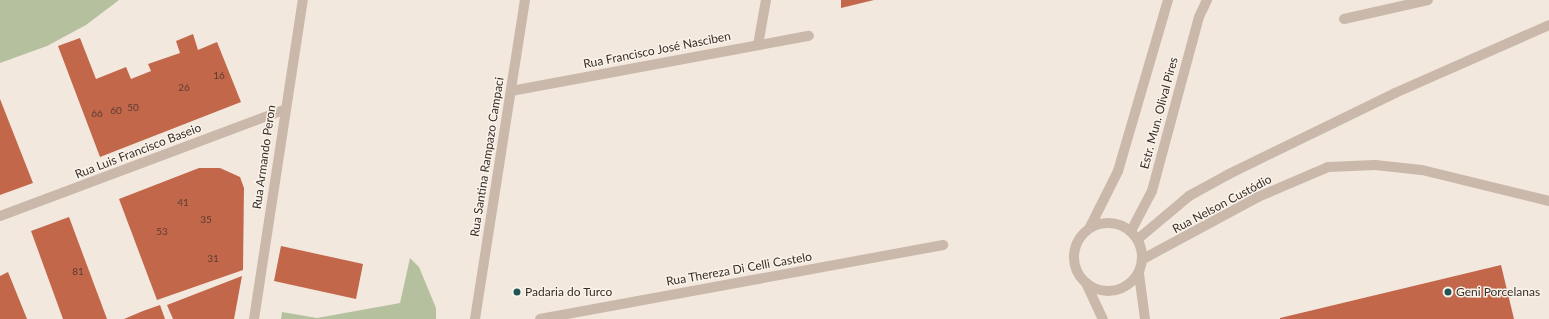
<!DOCTYPE html>
<html>
<head>
<meta charset="utf-8">
<style>
  body { margin:0 }
  #map { position:relative; width:1549px; height:319px; overflow:hidden; background:#f2e8de; font-family:Lato,sans-serif }
  div>[style] { position:absolute }
  [style*='--x'] { left:calc(var(--x)*1px); top:calc(var(--y)*1px); width:calc(var(--w)*1px); rotate:calc(var(--a)*1deg) }
  .green>* { inset:0; background:#b5c19e }
  .building>* { inset:0; background:#c3674b }
  .service>* { height:10px; margin:-5px; padding:0 5px; transform-origin:5px; border-radius:5px; background:#cab8aa }
  .minor>* { height:10px; margin:-5px; padding:0 5px; transform-origin:5px; border-radius:5px; background:#cab8aa }
  .minor>.ring { margin:-5px; padding:0; box-sizing:content-box; background:none; border:10px solid #cab8aa; border-radius:50% }
  .dots>* { width:11px; height:11px; translate:-50% -50%; box-sizing:border-box; border:2px solid #faf3ea; border-radius:50% }
  span { translate:-50% -50%; white-space:nowrap; text-align:center; line-height:1.15; -webkit-text-stroke:3px #faf3ea; paint-order:stroke }
  .number-label { font-size:10px; color:#5b3c32 }
  .number-label span { -webkit-text-stroke-width:0 }
  .street-label { font-size:12px; color:#382e29 }
  .poi-label { font-size:12px; color:#382e29 }
  .left { translate:0 -50%; text-align:left }
</style>
</head>
<body>
<div id="map">
  <div class="green">
    <div style="clip-path:polygon(0 0,119px 0,86px 25px,47px 46px,0 63px)"></div>
    <div style="clip-path:polygon(410px 258px,419px 267px,436px 308px,436px 319px,281px 319px,282px 312px,317px 318px,400px 303px)"></div>
  </div>
  <div class="building">
    <div style="clip-path:polygon(841px 0,874px 0,841px 8px)"></div>
    <div style="clip-path:polygon(193px 34px,198px 50px,217px 42px,241px 102px,100px 157px,58px 46px,80px 38px,96px 79px,126px 67px,131px 79px,151px 71px,148px 64px,180px 53px,176px 41px)"></div>
    <div style="clip-path:polygon(0 99px,33px 183px,0 195px)"></div>
    <div style="clip-path:polygon(199px 168px,220px 168px,240px 177px,244px 188px,243px 270px,157px 300px,119px 199px)"></div>
    <div style="clip-path:polygon(69px 217px,107px 319px,63px 319px,31px 231px)"></div>
    <div style="clip-path:polygon(281px 246px,363px 264px,356px 299px,274px 281px)"></div>
    <div style="clip-path:polygon(1501px 265px,1514px 319px,1280px 319px,1280px 318px)"></div>
    <div style="clip-path:polygon(8px 272px,27px 319px,0 319px,0 276px)"></div>
    <div style="clip-path:polygon(242px 276px,234px 319px,173px 319px,167px 305px)"></div>
    <div style="clip-path:polygon(160px 305px,165px 319px,124px 319px,143px 311px)"></div>
  </div>
  <div class="service">
    <div style="--x:1344;--y:19;--w:86;--a:-12.7"></div>
    <div style="--x:1138;--y:239;--w:67;--a:-40.1"></div>
    <div style="--x:1189;--y:196;--w:46;--a:-28.8"></div>
    <div style="--x:1229;--y:174;--w:185;--a:-26"></div>
    <div style="--x:1395;--y:93;--w:168;--a:-23.8"></div>
  </div>
  <div class="minor">
    <div style="--x:758;--y:45;--w:46;--a:-79.9"></div>
    <div style="--x:511;--y:91;--w:303;--a:-10.5"></div>
    <div style="--x:0;--y:216;--w:303;--a:-20.5"></div>
    <div class="ring" style="left:1074px;top:223px;width:58px;height:58px"></div>
    <div style="--x:1090;--y:227;--w:63;--a:-63.4"></div>
    <div style="--x:1118;--y:171;--w:178;--a:-73.7"></div>
    <div style="--x:1131;--y:231;--w:45;--a:-62.3"></div>
    <div style="--x:1152;--y:191;--w:180;--a:-74.9"></div>
    <div style="--x:1199;--y:17;--w:19;--a:-65"></div>
    <div style="--x:1143;--y:259;--w:131;--a:-28.3"></div>
    <div style="--x:1258;--y:197;--w:76;--a:-23.2"></div>
    <div style="--x:1328;--y:167;--w:47;--a:-2.4"></div>
    <div style="--x:1375;--y:165;--w:47;--a:6.1"></div>
    <div style="--x:1422;--y:170;--w:131;--a:13.7"></div>
    <div style="--x:1139;--y:274;--w:45;--a:82.4"></div>
    <div style="--x:1086;--y:283;--w:40;--a:65"></div>
    <div style="--x:254;--y:319;--w:323;--a:-81.3"></div>
    <div style="--x:475;--y:319;--w:323;--a:-81.1"></div>
    <div style="--x:540;--y:319;--w:410;--a:-10.4"></div>
  </div>
  <div class="dots">
    <div style="left:517px;top:292px;background:#205558"></div>
    <div style="left:1448px;top:292px;background:#205558"></div>
  </div>
  <div class="number-label">
    <span style="left:219px;top:76px">16</span>
    <span style="left:184px;top:88px">26</span>
    <span style="left:133px;top:108px">50</span>
    <span style="left:116px;top:111px">60</span>
    <span style="left:97px;top:114px">66</span>
    <span style="left:183px;top:203px">41</span>
    <span style="left:206px;top:220px">35</span>
    <span style="left:162px;top:232px">53</span>
    <span style="left:213px;top:259px">31</span>
    <span style="left:78px;top:272px">81</span>
  </div>
  <div class="street-label">
    <span style="left:657px;top:50px;rotate:-11deg">Rua Francisco José Nasciben</span>
    <span style="left:1159px;top:113px;rotate:-75deg">Estr. Mun. Olival Pires</span>
    <span style="left:138px;top:151px;rotate:-21deg">Rua Luis Francisco Baseio</span>
    <span style="left:264px;top:157px;rotate:-82deg">Rua Armando Peron</span>
    <span style="left:487px;top:157px;rotate:-81deg">Rua Santina Rampazo Campaci</span>
    <span style="left:1222px;top:204px;rotate:-28deg">Rua Nelson Custódio</span>
    <span style="left:739px;top:269px;rotate:-10deg">Rua Thereza Di Celli Castelo</span>
  </div>
  <div class="poi-label">
    <span class="left" style="left:525px;top:292px">Padaria do Turco</span>
    <span class="left" style="left:1456px;top:292px">Geni Porcelanas</span>
  </div>
</div>
</body>
</html>
